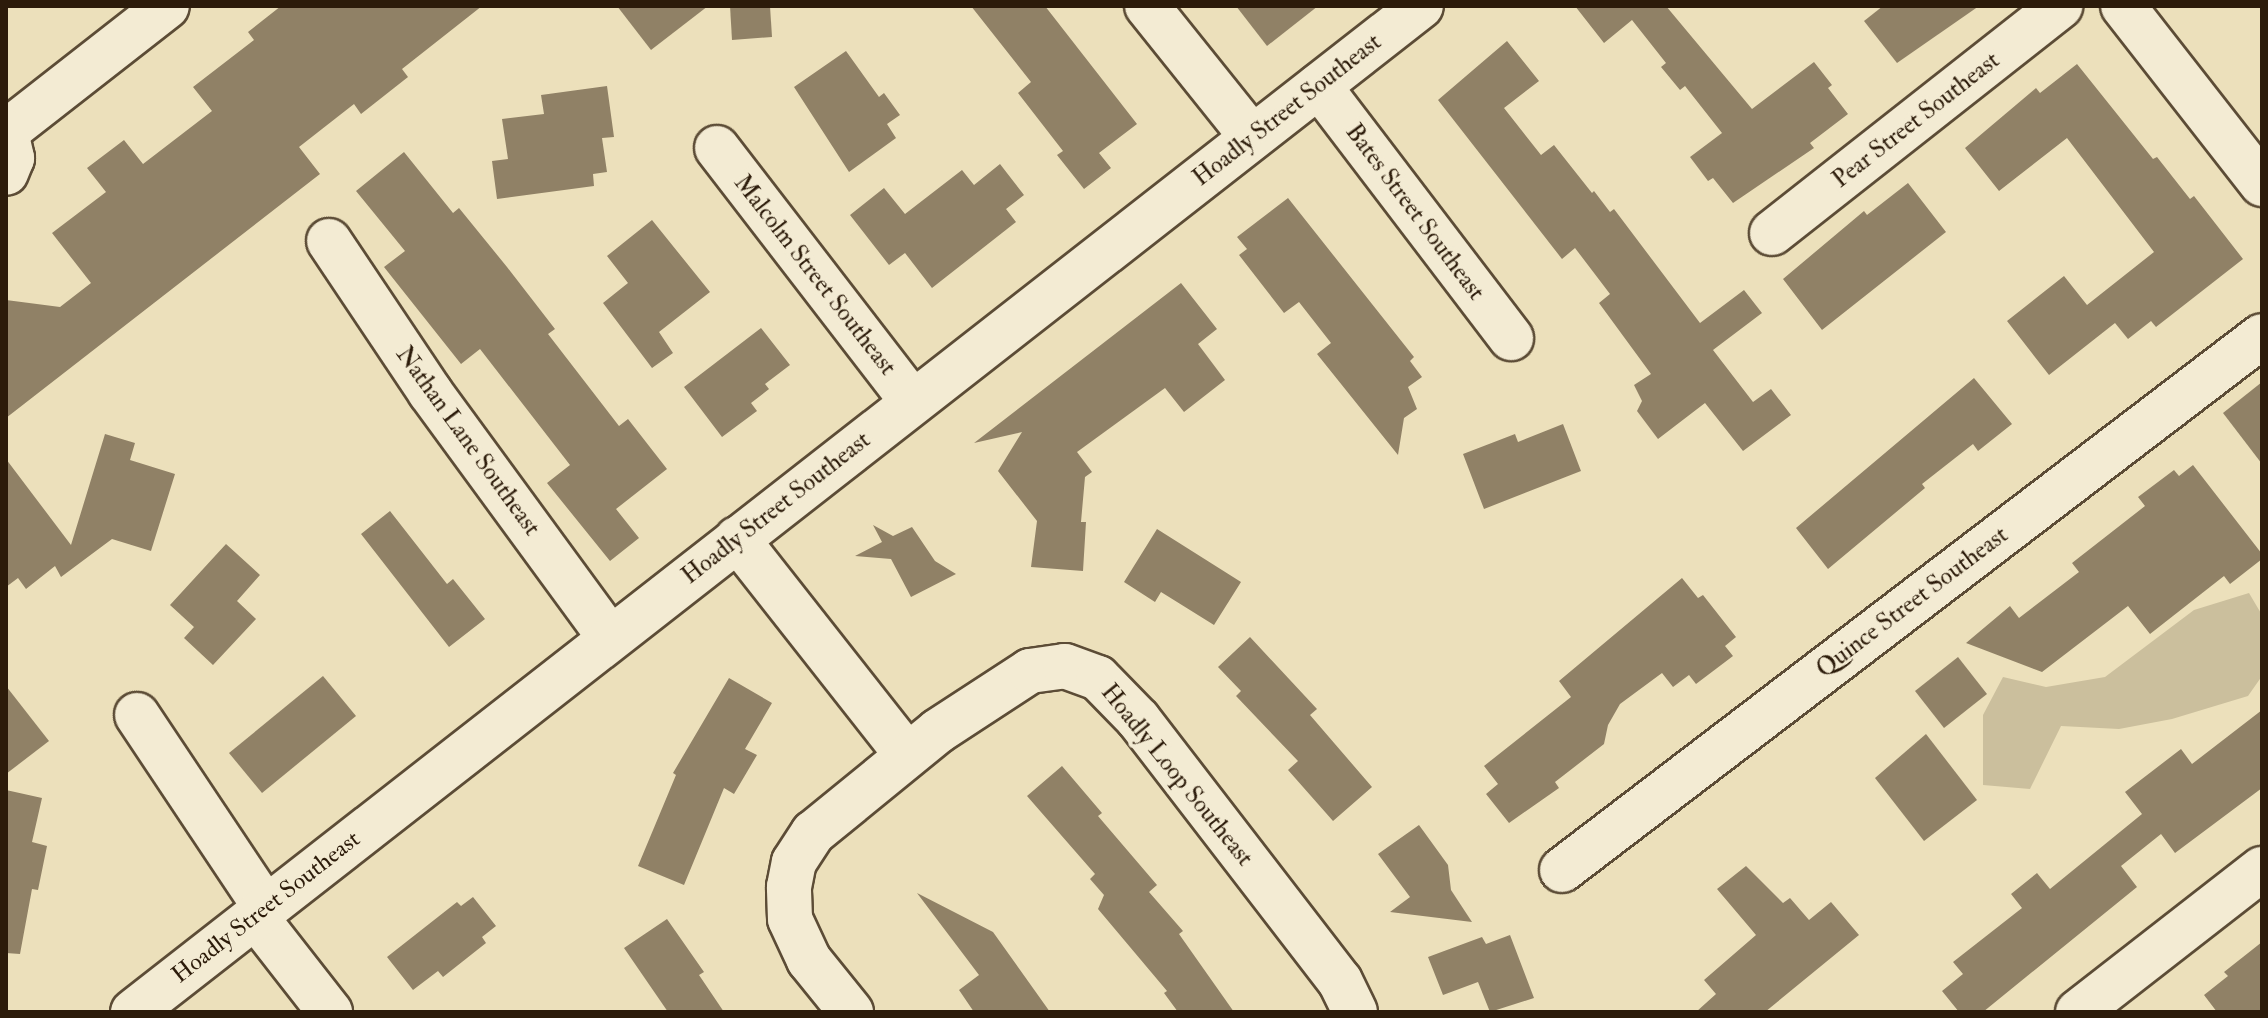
<!DOCTYPE html>
<html>
<head>
<meta charset="utf-8">
<style>
  body { margin:0 }
  #map { position:relative; width:2268px; height:1018px; overflow:hidden; background:#ece0bb; font-family:"IM FELL Double Pica",serif }
  div>[style] { position:absolute }
  [style*='--x'] { left:calc(var(--x)*1px); top:calc(var(--y)*1px); width:calc(var(--w)*1px); rotate:calc(var(--a)*1deg) }
  .green>* { inset:0; background:#cbbf9d }
  .building>* { inset:0; background:#908166 }
  .roads { filter:drop-shadow(2px 0 #5c4c36) drop-shadow(-2px 0 #5c4c36) drop-shadow(0 2px #5c4c36) drop-shadow(0 -2px #5c4c36) }
  .minor>* { height:44px; margin:-22px; padding:0 22px; transform-origin:22px; border-radius:22px; background:#f3ebd3 }
  span { translate:-50% -50%; white-space:nowrap; text-align:center; line-height:1.15; -webkit-text-stroke:8px #f3ebd3; paint-order:stroke }
  .street-label { font-size:24px; color:#2c1b0a }
  .frame { position:absolute; inset:0; border:8px solid #2c1b0a; pointer-events:none }
</style>
</head>
<body>
<div id="map">
  <div class="green">
    <div style="clip-path:polygon(2249px 593px,2262px 615px,2262px 676px,2248px 696px,2172px 719px,2119px 729px,2061px 726px,2030px 789px,1983px 785px,1983px 715px,2003px 677px,2046px 687px,2105px 677px,2194px 610px)"></div>
  </div>
  <div class="building">
    <div style="clip-path:polygon(281px 6px,482px 6px,402px 69px,408px 77px,361px 114px,354px 104px,299px 147px,320px 174px,6px 418px,6px 300px,60px 307px,91px 283px,52px 233px,106px 192px,87px 168px,124px 140px,143px 164px,212px 111px,193px 87px,254px 40px,248px 32px)"></div>
    <div style="clip-path:polygon(617px 6px,708px 6px,651px 50px)"></div>
    <div style="clip-path:polygon(730px 6px,770px 6px,772px 37px,732px 40px)"></div>
    <div style="clip-path:polygon(971px 6px,1045px 6px,1137px 124px,1099px 153px,1111px 168px,1084px 189px,1057px 155px,1063px 151px,1018px 93px,1031px 82px)"></div>
    <div style="clip-path:polygon(1236px 6px,1318px 6px,1267px 46px)"></div>
    <div style="clip-path:polygon(1575px 6px,1666px 6px,1752px 109px,1814px 62px,1832px 85px,1828px 88px,1848px 114px,1810px 143px,1814px 148px,1733px 203px,1713px 178px,1708px 181px,1690px 157px,1722px 133px,1685px 86px,1680px 90px,1661px 67px,1666px 63px,1632px 20px,1604px 43px)"></div>
    <div style="clip-path:polygon(1883px 6px,1979px 6px,1897px 63px,1864px 21px)"></div>
    <div style="clip-path:polygon(1507px 41px,1539px 81px,1504px 108px,1541px 155px,1554px 145px,1592px 193px,1594px 191px,1610px 212px,1614px 209px,1700px 323px,1744px 290px,1762px 313px,1713px 350px,1753px 402px,1771px 389px,1791px 415px,1743px 451px,1705px 403px,1658px 439px,1637px 411px,1642px 401px,1634px 385px,1651px 374px,1599px 303px,1610px 294px,1575px 248px,1562px 259px,1438px 100px)"></div>
    <div style="clip-path:polygon(846px 51px,879px 97px,884px 93px,900px 115px,887px 124px,896px 138px,849px 172px,794px 87px)"></div>
    <div style="clip-path:polygon(2077px 64px,2153px 159px,2157px 157px,2190px 199px,2194px 196px,2243px 259px,2156px 327px,2151px 321px,2128px 339px,2115px 323px,2049px 375px,2007px 321px,2064px 276px,2087px 305px,2154px 252px,2067px 138px,1999px 191px,1965px 148px,2036px 88px,2040px 93px)"></div>
    <div style="clip-path:polygon(607px 86px,614px 137px,602px 138px,607px 172px,593px 174px,594px 186px,497px 199px,492px 161px,508px 159px,502px 119px,544px 114px,541px 95px)"></div>
    <div style="clip-path:polygon(404px 152px,453px 213px,459px 208px,507px 267px,555px 329px,548px 334px,619px 426px,628px 419px,667px 469px,616px 509px,639px 538px,610px 561px,547px 483px,570px 465px,480px 349px,461px 364px,384px 267px,405px 251px,356px 191px)"></div>
    <div style="clip-path:polygon(1000px 164px,1024px 195px,1006px 209px,1016px 222px,932px 288px,905px 253px,889px 265px,850px 215px,884px 188px,905px 214px,962px 170px,974px 185px)"></div>
    <div style="clip-path:polygon(1908px 183px,1946px 232px,1822px 330px,1783px 279px,1864px 211px,1867px 215px)"></div>
    <div style="clip-path:polygon(1288px 198px,1414px 357px,1410px 361px,1422px 377px,1408px 387px,1417px 409px,1404px 418px,1398px 455px,1317px 354px,1331px 343px,1299px 302px,1284px 313px,1239px 255px,1247px 249px,1237px 237px)"></div>
    <div style="clip-path:polygon(652px 220px,710px 292px,659px 332px,673px 353px,652px 368px,603px 303px,628px 283px,607px 256px)"></div>
    <div style="clip-path:polygon(1181px 283px,1217px 329px,1198px 344px,1225px 380px,1184px 412px,1165px 388px,1077px 452px,1092px 472px,1085px 477px,1081px 522px,1086px 522px,1083px 571px,1031px 567px,1037px 521px,998px 471px,1022px 432px,974px 443px)"></div>
    <div style="clip-path:polygon(761px 328px,790px 365px,765px 384px,769px 389px,751px 403px,757px 411px,722px 437px,684px 387px)"></div>
    <div style="clip-path:polygon(1974px 378px,2012px 424px,1978px 451px,1973px 444px,1922px 484px,1925px 488px,1828px 569px,1796px 528px)"></div>
    <div style="clip-path:polygon(2262px 382px,2262px 464px,2223px 413px)"></div>
    <div style="clip-path:polygon(1563px 424px,1581px 471px,1484px 509px,1463px 454px,1515px 434px,1518px 442px)"></div>
    <div style="clip-path:polygon(105px 434px,135px 443px,130px 460px,175px 474px,151px 551px,112px 539px,61px 577px,55px 566px,26px 589px,18px 578px,6px 587px,6px 459px,71px 545px)"></div>
    <div style="clip-path:polygon(2193px 465px,2262px 554px,2262px 559px,2230px 584px,2224px 576px,2150px 634px,2128px 606px,2042px 672px,1966px 643px,2010px 606px,2019px 618px,2079px 572px,2072px 563px,2145px 506px,2138px 497px,2174px 470px,2179px 476px)"></div>
    <div style="clip-path:polygon(390px 511px,447px 584px,453px 579px,485px 619px,449px 647px,361px 534px)"></div>
    <div style="clip-path:polygon(873px 525px,893px 536px,912px 527px,935px 561px,956px 574px,911px 597px,891px 559px,855px 556px,882px 542px)"></div>
    <div style="clip-path:polygon(1157px 529px,1241px 582px,1214px 625px,1161px 592px,1155px 602px,1124px 582px)"></div>
    <div style="clip-path:polygon(226px 544px,260px 575px,237px 601px,256px 619px,213px 665px,184px 638px,194px 627px,170px 605px)"></div>
    <div style="clip-path:polygon(1682px 578px,1698px 598px,1703px 595px,1736px 637px,1725px 646px,1733px 656px,1696px 684px,1689px 675px,1673px 687px,1662px 673px,1620px 704px,1608px 725px,1604px 744px,1555px 782px,1559px 788px,1509px 823px,1486px 794px,1498px 784px,1484px 766px,1571px 697px,1559px 681px)"></div>
    <div style="clip-path:polygon(1250px 637px,1317px 709px,1310px 715px,1372px 787px,1333px 821px,1288px 770px,1298px 761px,1236px 696px,1241px 691px,1218px 667px)"></div>
    <div style="clip-path:polygon(1958px 657px,1987px 694px,1944px 728px,1915px 691px)"></div>
    <div style="clip-path:polygon(323px 676px,356px 716px,262px 793px,229px 753px)"></div>
    <div style="clip-path:polygon(729px 678px,772px 703px,745px 749px,757px 755px,734px 794px,724px 788px,684px 885px,638px 866px,676px 775px,673px 773px)"></div>
    <div style="clip-path:polygon(6px 686px,49px 741px,6px 774px)"></div>
    <div style="clip-path:polygon(2262px 710px,2262px 788px,2175px 853px,2161px 834px,2121px 866px,2137px 887px,1983px 1012px,1959px 1012px,1942px 991px,1963px 974px,1953px 962px,2022px 908px,2011px 894px,2037px 873px,2050px 889px,2142px 814px,2125px 792px,2181px 749px,2192px 764px)"></div>
    <div style="clip-path:polygon(1926px 734px,1977px 800px,1924px 841px,1875px 778px)"></div>
    <div style="clip-path:polygon(1062px 766px,1102px 813px,1098px 816px,1157px 885px,1149px 892px,1183px 931px,1179px 934px,1234px 1012px,1178px 1012px,1164px 993px,1167px 991px,1098px 909px,1104px 895px,1090px 879px,1095px 874px,1027px 796px)"></div>
    <div style="clip-path:polygon(6px 790px,42px 798px,32px 842px,47px 846px,38px 890px,32px 889px,20px 954px,6px 953px)"></div>
    <div style="clip-path:polygon(1419px 825px,1448px 865px,1451px 890px,1472px 922px,1390px 912px,1410px 897px,1378px 854px)"></div>
    <div style="clip-path:polygon(1746px 866px,1783px 903px,1790px 898px,1809px 920px,1831px 902px,1859px 935px,1765px 1012px,1696px 1012px,1716px 994px,1704px 980px,1756px 935px,1717px 889px)"></div>
    <div style="clip-path:polygon(917px 893px,993px 932px,1050px 1012px,974px 1012px,959px 990px,979px 975px)"></div>
    <div style="clip-path:polygon(473px 897px,496px 926px,482px 937px,486px 943px,443px 977px,438px 971px,413px 990px,387px 957px,457px 902px,461px 906px)"></div>
    <div style="clip-path:polygon(667px 919px,704px 972px,699px 975px,724px 1012px,668px 1012px,624px 948px)"></div>
    <div style="clip-path:polygon(1510px 935px,1534px 998px,1490px 1012px,1478px 982px,1443px 995px,1428px 957px,1482px 937px,1486px 944px)"></div>
    <div style="clip-path:polygon(2262px 942px,2262px 1012px,2217px 1012px,2204px 995px,2228px 976px,2224px 972px)"></div>
  </div>
  <div class="roads">
    <div class="minor">
      <div style="--x:1147;--y:6;--w:168;--a:51.3"></div>
      <div style="--x:2123;--y:6;--w:226;--a:52"></div>
      <div style="--x:1319;--y:86;--w:317;--a:52.7"></div>
      <div style="--x:6;--y:132;--w:204;--a:-38"></div>
      <div style="--x:6;--y:132;--w:27;--a:77"></div>
      <div style="--x:12;--y:158;--w:16;--a:112"></div>
      <div style="--x:717;--y:148;--w:319;--a:52.4"></div>
      <div style="--x:1772;--y:233;--w:367;--a:-38.2"></div>
      <div style="--x:329;--y:241;--w:182;--a:56.2"></div>
      <div style="--x:430;--y:392;--w:305;--a:53.8"></div>
      <div style="--x:737;--y:539;--w:275;--a:51.8"></div>
      <div style="--x:137;--y:715;--w:231;--a:56.3"></div>
      <div style="--x:1562;--y:870;--w:880;--a:-37.34"></div>
      <div style="--x:255;--y:916;--w:122;--a:52"></div>
      <div style="--x:133;--y:1012;--w:1634;--a:-37.99"></div>
      <div style="--x:851;--y:1012;--w:67;--a:-128.9"></div>
      <div style="--x:809;--y:960;--w:45;--a:-114.9"></div>
      <div style="--x:790;--y:919;--w:32;--a:-92"></div>
      <div style="--x:789;--y:887;--w:25;--a:-79"></div>
      <div style="--x:794;--y:862;--w:35;--a:-57"></div>
      <div style="--x:813;--y:833;--w:161;--a:-39.2"></div>
      <div style="--x:938;--y:731;--w:110;--a:-33.1"></div>
      <div style="--x:1030;--y:671;--w:35;--a:-8"></div>
      <div style="--x:1065;--y:666;--w:35;--a:20"></div>
      <div style="--x:1098;--y:678;--w:57;--a:45.7"></div>
      <div style="--x:1138;--y:719;--w:331;--a:52.4"></div>
      <div style="--x:1340;--y:981;--w:34;--a:64"></div>
      <div style="--x:2078;--y:1012;--w:233;--a:-37.9"></div>
    </div>
  </div>
  <div class="street-label">
    <span style="left:1287px;top:110px;rotate:-38deg">Hoadly Street Southeast</span>
    <span style="left:1916px;top:120px;rotate:-38deg">Pear Street Southeast</span>
    <span style="left:1415px;top:212px;rotate:53deg">Bates Street Southeast</span>
    <span style="left:815px;top:275px;rotate:52deg">Malcolm Street Southeast</span>
    <span style="left:468px;top:441px;rotate:54deg">Nathan Lane Southeast</span>
    <span style="left:776px;top:508px;rotate:-38deg">Hoadly Street Southeast</span>
    <span style="left:1912px;top:602px;rotate:-37deg">Quince Street Southeast</span>
    <span style="left:1177px;top:775px;rotate:51deg">Hoadly Loop Southeast</span>
    <span style="left:266px;top:907px;rotate:-38deg">Hoadly Street Southeast</span>
  </div>
  <div class="frame"></div>
</div>
</body>
</html>
